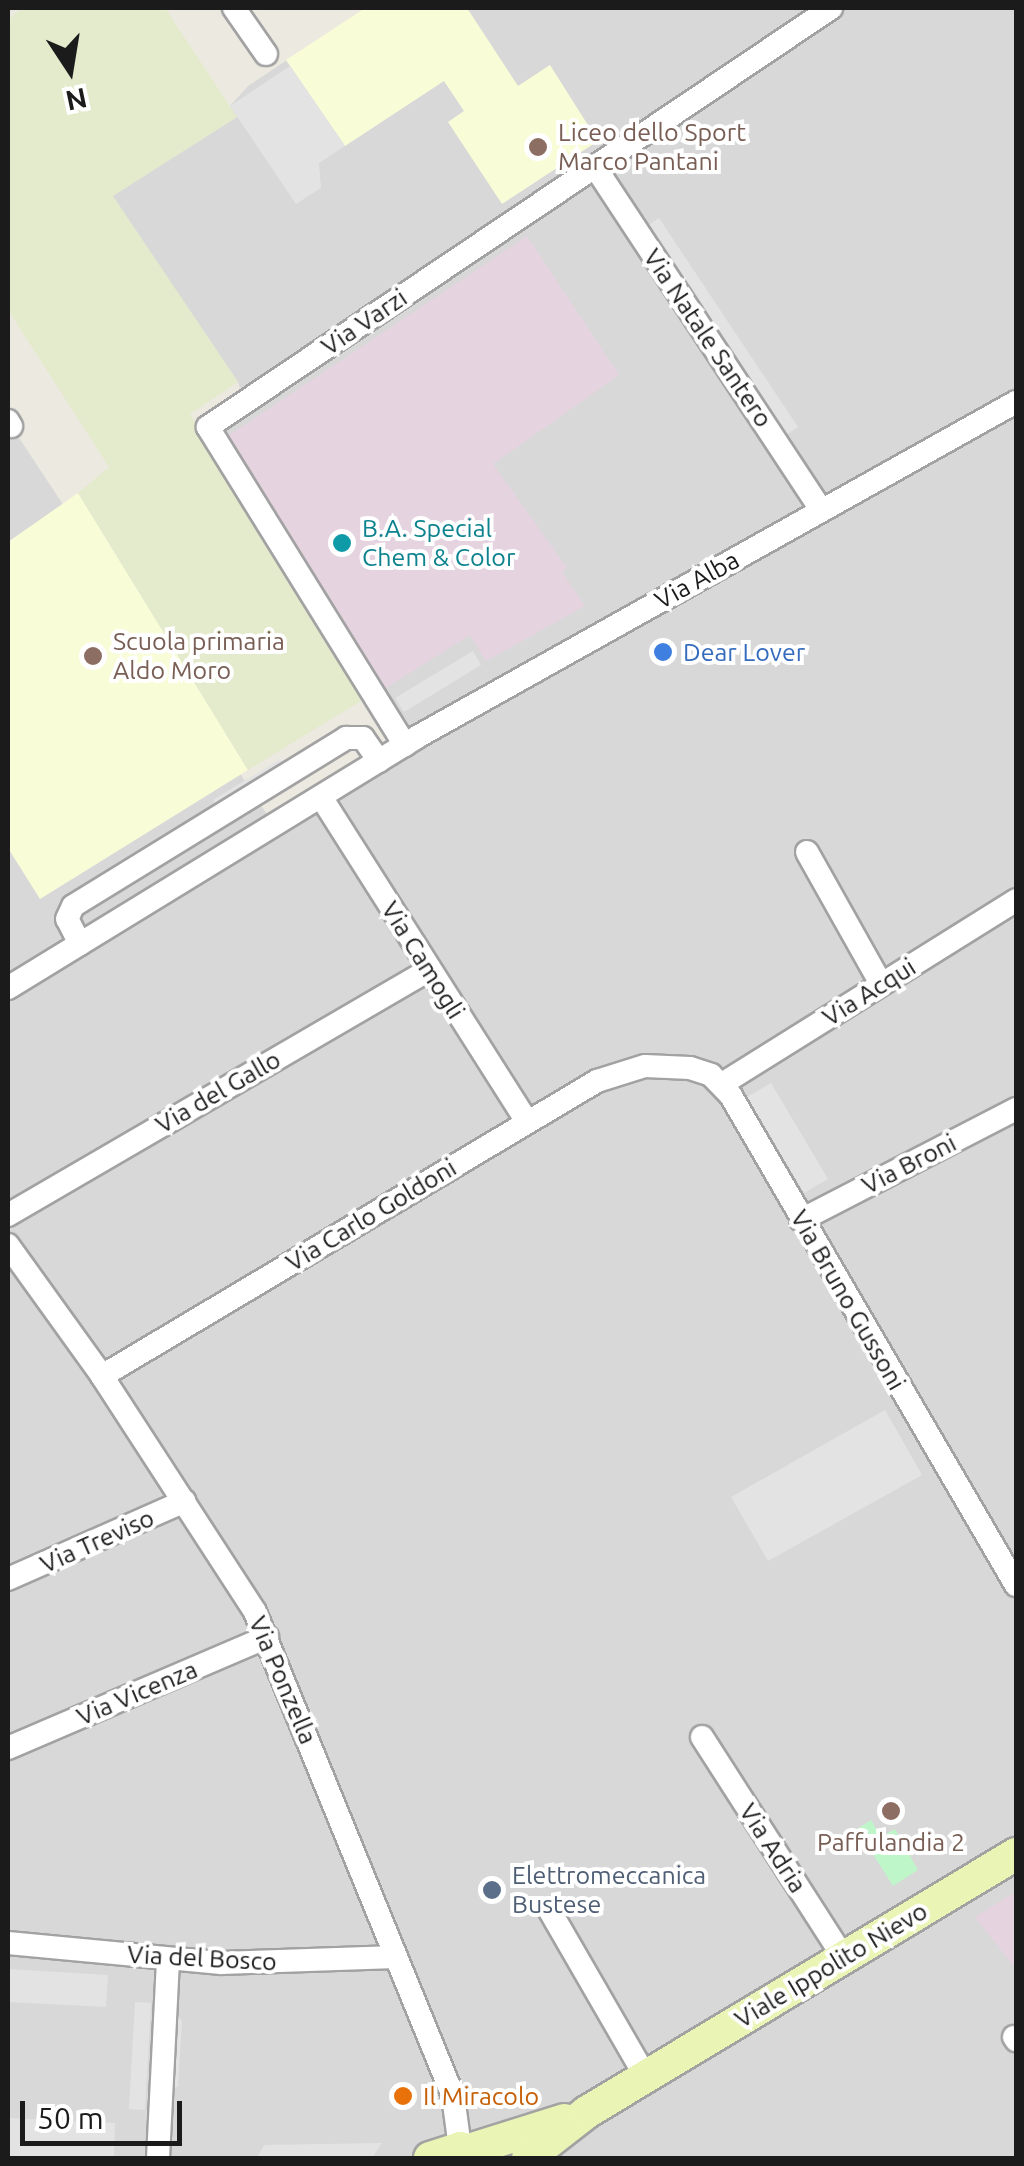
<!DOCTYPE html>
<html>
<head>
<meta charset="utf-8">
<style>
  body { margin:0 }
  #map { position:relative; width:1024px; height:2166px; overflow:hidden; background:#ece9e0; font-family:Ubuntu,sans-serif }
  div>[style] { position:absolute }
  [style*='--x'] { left:calc(var(--x)*1px); top:calc(var(--y)*1px); width:calc(var(--w)*1px); rotate:calc(var(--a)*1deg) }
  .residential>* { inset:0; background:#d9d8d8 }
  .industrial>* { inset:0; background:#e5d3df }
  .education>* { inset:0; background:#f8fdd8 }
  .farmland>* { inset:0; background:#e4eacc }
  .park>* { inset:0; background:#bef5c9 }
  .parking>* { inset:0; background:#e3e3e3 }
  .roads { filter:drop-shadow(2px 0 #a2a2a2) drop-shadow(-2px 0 #a2a2a2) drop-shadow(0 2px #a2a2a2) drop-shadow(0 -2px #a2a2a2) }
  .street>* { height:22px; margin:-11px; padding:0 11px; transform-origin:11px; border-radius:11px; background:#fff }
  .secondary>* { height:32px; margin:-16px; padding:0 16px; transform-origin:16px; border-radius:16px; background:#eaf5b5 }
  .dots>* { width:28px; height:28px; translate:-50% -50%; box-sizing:border-box; border:5px solid #fff; border-radius:50% }
  span { translate:-50% -50%; white-space:nowrap; text-align:center; line-height:1.15; -webkit-text-stroke:8px #fff; paint-order:stroke }
  .education-label { font-size:25px; color:#785e54 }
  .left { translate:0 -50%; text-align:left }
  .street-label { font-size:25px; color:#1b1b1b }
  .culture-label { font-size:25px; color:#0d838f }
  .shop-label { font-size:25px; color:#366cbe }
  .service-label { font-size:25px; color:#4e5e75 }
  .food-label { font-size:25px; color:#c56008 }
  .frame { position:absolute; inset:0; border:10px solid #1b1b1b; pointer-events:none }
  .north { position:absolute; left:20px; top:20px; width:100px; height:100px; -webkit-text-stroke:8px #fff; paint-order:stroke; rotate:168deg; font-size:28px; font-weight:700; line-height:40px; text-align:center; color:#1b1b1b }
  .north::after { content:''; display:block; margin:auto; width:35px; height:45px; background:#1b1b1b; clip-path:polygon(50% 0,100% 100%,50% 72%,0 100%) }
  .scale { position:absolute; left:20px; top:2101px; width:162px; height:45px; box-sizing:border-box; border:5px solid #1b1b1b; border-top:0; padding-left:12px; font-size:30px; line-height:35px; white-space:nowrap; color:#1b1b1b; -webkit-text-stroke:8px #fff; paint-order:stroke }
</style>
</head>
<body>
<div id="map">
  <div class="residential">
    <div style="clip-path:polygon(365px 8px,1016px 8px,1016px 2158px,8px 2158px,8px 421px,274px 825px,404px 746px,208px 427px,244px 402px,238px 382px,112px 196px,237px 117px,230px 106px,248px 86px)"></div>
  </div>
  <div class="industrial">
    <div style="clip-path:polygon(527px 236px,619px 375px,493px 464px,567px 568px,562px 572px,585px 606px,486px 661px,470px 635px,381px 691px,225px 438px)"></div>
    <div style="clip-path:polygon(1012px 1894px,1016px 1899px,1016px 1969px,975px 1917px)"></div>
  </div>
  <div class="education">
    <div style="clip-path:polygon(365px 8px,467px 8px,518px 86px,550px 65px,598px 141px,502px 204px,448px 122px,464px 111px,444px 81px,345px 146px,286px 60px)"></div>
    <div style="clip-path:polygon(78px 493px,248px 770px,40px 899px,8px 848px,8px 542px)"></div>
  </div>
  <div class="farmland">
    <div style="clip-path:polygon(22px 8px,165px 8px,237px 117px,113px 196px,238px 382px,190px 414px,364px 699px,248px 770px,78px 493px,109px 467px,8px 310px,8px 20px)"></div>
  </div>
  <div class="park">
    <div style="clip-path:polygon(871px 1820px,881px 1837px,895px 1829px,918px 1870px,893px 1886px,857px 1829px)"></div>
  </div>
  <div class="parking">
    <div style="clip-path:polygon(290px 66px,345px 146px,319px 163px,321px 188px,296px 204px,230px 106px)"></div>
    <div style="clip-path:polygon(659px 218px,798px 427px,786px 435px,647px 226px)"></div>
    <div style="clip-path:polygon(473px 651px,481px 665px,404px 712px,395px 698px)"></div>
    <div style="clip-path:polygon(280px 759px,283px 764px,217px 806px,213px 800px)"></div>
    <div style="clip-path:polygon(771px 1083px,828px 1179px,804px 1193px,747px 1097px)"></div>
    <div style="clip-path:polygon(885px 1410px,922px 1475px,768px 1561px,731px 1497px)"></div>
    <div style="clip-path:polygon(8px 1969px,108px 1975px,106px 2007px,8px 2002px)"></div>
    <div style="clip-path:polygon(135px 2002px,151px 2003px,145px 2110px,129px 2109px)"></div>
    <div style="clip-path:polygon(177px 2014px,182px 2021px,178px 2086px,172px 2091px)"></div>
    <div style="clip-path:polygon(8px 2118px,115px 2123px,114px 2158px,8px 2158px)"></div>
    <div style="clip-path:polygon(382px 2143px,372px 2158px,257px 2158px,264px 2145px)"></div>
  </div>
  <div class="roads">
    <div class="street">
      <div style="--x:234;--y:8;--w:56;--a:55.2"></div>
      <div style="--x:595;--y:167;--w:411;--a:56.6"></div>
      <div style="--x:8;--y:421;--w:6;--a:59"></div>
      <div style="--x:405;--y:745;--w:374;--a:-121.8"></div>
      <div style="--x:208;--y:427;--w:751;--a:-33.92"></div>
      <div style="--x:321;--y:797;--w:384;--a:57.6"></div>
      <div style="--x:807;--y:852;--w:151;--a:60.7"></div>
      <div style="--x:80;--y:944;--w:28;--a:-117"></div>
      <div style="--x:67;--y:919;--w:14;--a:-65"></div>
      <div style="--x:73;--y:906;--w:321;--a:-31.6"></div>
      <div style="--x:346;--y:738;--w:17;--a:0"></div>
      <div style="--x:363;--y:738;--w:28;--a:55"></div>
      <div style="--x:8;--y:988;--w:480;--a:-31.5"></div>
      <div style="--x:417;--y:737;--w:686;--a:-29.22"></div>
      <div style="--x:722;--y:1084;--w:347;--a:-32"></div>
      <div style="--x:8;--y:1215;--w:487;--a:-30.2"></div>
      <div style="--x:801;--y:1220;--w:242;--a:-27.3"></div>
      <div style="--x:8;--y:1245;--w:161;--a:54.3"></div>
      <div style="--x:102;--y:1376;--w:281;--a:57"></div>
      <div style="--x:255;--y:1612;--w:523;--a:67.75"></div>
      <div style="--x:453;--y:2096;--w:52;--a:82.3"></div>
      <div style="--x:102;--y:1376;--w:576;--a:-30.79"></div>
      <div style="--x:597;--y:1081;--w:50;--a:-17.4"></div>
      <div style="--x:645;--y:1066;--w:45;--a:2.5"></div>
      <div style="--x:690;--y:1068;--w:22;--a:18"></div>
      <div style="--x:711;--y:1075;--w:29;--a:46"></div>
      <div style="--x:731;--y:1096;--w:566;--a:59.77"></div>
      <div style="--x:8;--y:1579;--w:193;--a:-23.8"></div>
      <div style="--x:702;--y:1737;--w:263;--a:57.3"></div>
      <div style="--x:8;--y:1748;--w:282;--a:-23.2"></div>
      <div style="--x:550;--y:1911;--w:192;--a:60"></div>
      <div style="--x:8;--y:1943;--w:214;--a:5.4"></div>
      <div style="--x:221;--y:1963;--w:175;--a:-2"></div>
      <div style="--x:1014;--y:2037;--w:4;--a:56"></div>
      <div style="--x:158;--y:2158;--w:199;--a:-87.1"></div>
    </div>
    <div class="secondary">
      <div style="--x:469;--y:2150;--w:100;--a:-17.5"></div>
      <div style="--x:430;--y:2158;--w:32;--a:-18"></div>
      <div style="--x:460;--y:2148;--w:27;--a:22"></div>
      <div style="--x:528;--y:2158;--w:75;--a:-37.9"></div>
      <div style="--x:587;--y:2112;--w:501;--a:-31.02"></div>
    </div>
  </div>
  <div class="dots">
    <div style="left:538px;top:147px;background:#8d6e63"></div>
    <div style="left:342px;top:543px;background:#0f9aa8"></div>
    <div style="left:663px;top:652px;background:#3f7fe0"></div>
    <div style="left:93px;top:656px;background:#8d6e63"></div>
    <div style="left:891px;top:1811px;background:#8d6e63"></div>
    <div style="left:492px;top:1890px;background:#5c6f8a"></div>
    <div style="left:403px;top:2096px;background:#e8710a"></div>
  </div>
  <div class="education-label">
    <span class="left" style="left:558px;top:147px">Liceo dello Sport<br>Marco Pantani</span>
    <span class="left" style="left:113px;top:656px">Scuola primaria<br>Aldo Moro</span>
    <span style="left:891px;top:1842px">Paffulandia 2</span>
  </div>
  <div class="street-label">
    <span style="left:364px;top:322px;rotate:-34deg">Via Varzi</span>
    <span style="left:708px;top:338px;rotate:56deg">Via Natale Santero</span>
    <span style="left:697px;top:580px;rotate:-29deg">Via Alba</span>
    <span style="left:423px;top:960px;rotate:58deg">Via Camogli</span>
    <span style="left:869px;top:992px;rotate:-32deg">Via Acqui</span>
    <span style="left:218px;top:1092px;rotate:-30deg">Via del Gallo</span>
    <span style="left:909px;top:1164px;rotate:-27deg">Via Broni</span>
    <span style="left:371px;top:1215px;rotate:-31deg">Via Carlo Goldoni</span>
    <span style="left:848px;top:1300px;rotate:60deg">Via Bruno Gussoni</span>
    <span style="left:97px;top:1541px;rotate:-24deg">Via Treviso</span>
    <span style="left:283px;top:1680px;rotate:67deg">Via Ponzella</span>
    <span style="left:137px;top:1693px;rotate:-23deg">Via Vicenza</span>
    <span style="left:773px;top:1848px;rotate:57deg">Via Adria</span>
    <span style="left:202px;top:1958px;rotate:3deg">Via del Bosco</span>
    <span style="left:831px;top:1965px;rotate:-31deg">Viale Ippolito Nievo</span>
  </div>
  <div class="culture-label">
    <span class="left" style="left:362px;top:543px">B.A. Special<br>Chem &amp; Color</span>
  </div>
  <div class="shop-label">
    <span class="left" style="left:683px;top:652px">Dear Lover</span>
  </div>
  <div class="service-label">
    <span class="left" style="left:512px;top:1890px">Elettromeccanica<br>Bustese</span>
  </div>
  <div class="food-label">
    <span class="left" style="left:423px;top:2096px">Il Miracolo</span>
  </div>
  <div class="frame"></div>
  <div class="north">N</div>
  <div class="scale">50 m</div>
</div>
</body>
</html>
